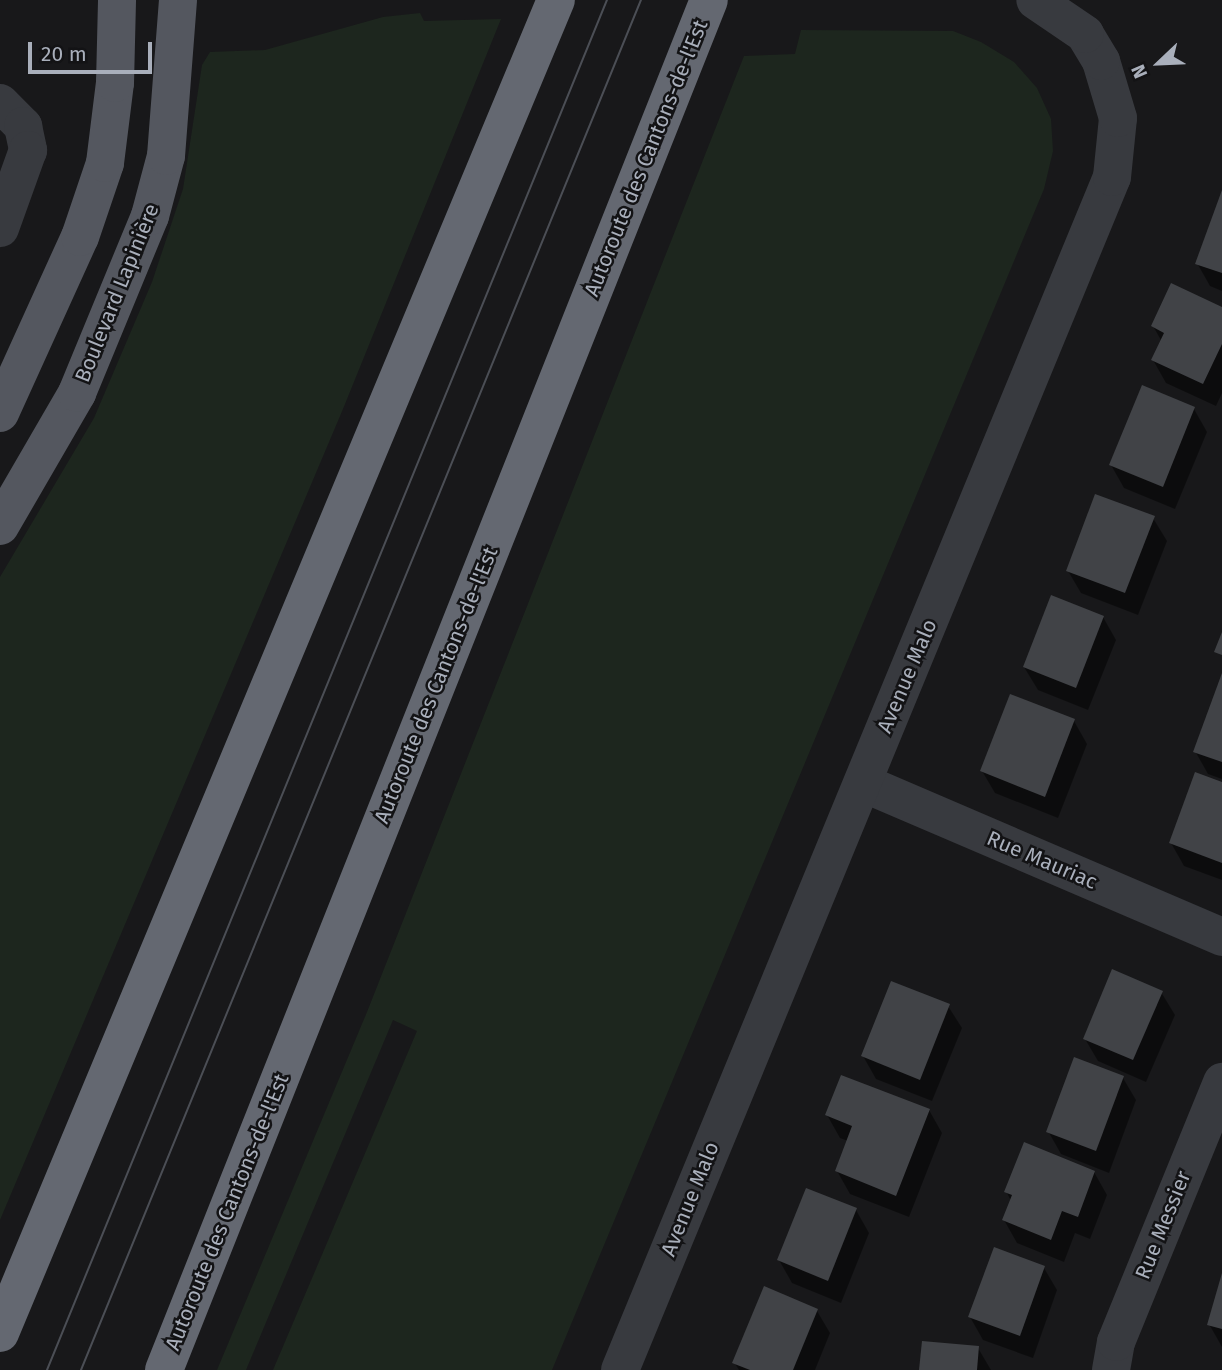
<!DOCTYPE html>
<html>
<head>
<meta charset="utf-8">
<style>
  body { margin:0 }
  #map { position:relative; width:1222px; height:1370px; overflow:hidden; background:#18181a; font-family:"Fira Sans",sans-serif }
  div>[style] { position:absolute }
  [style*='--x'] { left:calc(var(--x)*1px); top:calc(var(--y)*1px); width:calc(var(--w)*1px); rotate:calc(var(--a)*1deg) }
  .green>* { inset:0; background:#1d261e }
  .shadow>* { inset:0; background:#0007 }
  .building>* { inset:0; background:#414347 }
  .minor>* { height:38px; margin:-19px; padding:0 19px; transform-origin:19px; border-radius:19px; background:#383a3f }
  .major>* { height:38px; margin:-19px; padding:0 19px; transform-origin:19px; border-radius:19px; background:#54575f }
  .highway>* { height:38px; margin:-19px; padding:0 19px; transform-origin:19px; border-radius:19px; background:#646871 }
  .tram>* { height:2px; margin:-1px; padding:0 1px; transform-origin:1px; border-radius:1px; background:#4b4e55 }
  span { translate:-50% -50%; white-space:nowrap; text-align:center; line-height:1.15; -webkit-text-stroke:5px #131315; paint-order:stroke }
  .street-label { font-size:21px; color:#a9afbb }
  .north { position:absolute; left:1124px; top:28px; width:70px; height:70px; -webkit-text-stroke:5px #131315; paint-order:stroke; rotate:247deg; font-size:19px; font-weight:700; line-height:28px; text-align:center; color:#a9afbb }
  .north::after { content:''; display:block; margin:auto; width:24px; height:32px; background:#a9afbb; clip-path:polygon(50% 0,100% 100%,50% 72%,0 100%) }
  .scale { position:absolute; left:28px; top:42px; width:124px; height:32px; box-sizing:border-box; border:4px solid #a9afbb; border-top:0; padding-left:9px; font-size:21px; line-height:24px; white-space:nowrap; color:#a9afbb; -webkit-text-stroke:5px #131315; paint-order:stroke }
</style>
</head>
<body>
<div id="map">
  <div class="green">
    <div style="clip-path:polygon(420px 13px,424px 21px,501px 19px,343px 409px,0 1220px,0 577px,94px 418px,152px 282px,183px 189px,202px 65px,210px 52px,265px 50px,383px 17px)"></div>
    <div style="clip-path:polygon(801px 30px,953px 31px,981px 42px,1014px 62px,1037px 88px,1051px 119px,1053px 151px,1044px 189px,552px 1370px,273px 1370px,417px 1031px,393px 1020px,246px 1370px,217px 1370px,367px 1012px,744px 56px,795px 54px)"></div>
  </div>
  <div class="shadow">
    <div style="clip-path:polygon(1222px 194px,1222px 291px,1210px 286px,1197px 263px)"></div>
    <div style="clip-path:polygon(1222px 308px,1222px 393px,1216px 406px,1166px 383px,1153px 360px,1162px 342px,1153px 326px)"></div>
    <div style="clip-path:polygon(1194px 409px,1207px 432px,1175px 509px,1124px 488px,1111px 465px)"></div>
    <div style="clip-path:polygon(1153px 518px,1167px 541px,1138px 615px,1081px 593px,1068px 571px)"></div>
    <div style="clip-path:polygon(1103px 617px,1116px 640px,1088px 710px,1038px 690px,1024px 667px)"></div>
    <div style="clip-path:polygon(1222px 679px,1222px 779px,1208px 774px,1195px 751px)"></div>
    <div style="clip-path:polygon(1074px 721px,1087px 744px,1058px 818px,995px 793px,982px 771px)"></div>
    <div style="clip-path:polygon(1222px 784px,1222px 880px,1184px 866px,1171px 843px)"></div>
    <div style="clip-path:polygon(1161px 992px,1175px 1015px,1146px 1082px,1098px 1061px,1085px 1039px)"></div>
    <div style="clip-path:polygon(948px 1006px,962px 1028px,932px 1101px,876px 1079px,863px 1056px)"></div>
    <div style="clip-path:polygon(1123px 1078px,1136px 1100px,1109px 1173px,1061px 1154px,1048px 1131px)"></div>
    <div style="clip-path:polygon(929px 1110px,942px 1133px,909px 1217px,850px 1194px,837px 1171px,848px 1141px,840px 1138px,827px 1115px)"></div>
    <div style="clip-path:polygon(1094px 1172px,1107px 1195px,1090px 1239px,1075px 1233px,1064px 1262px,1017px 1243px,1004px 1220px,1011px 1201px,1006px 1191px)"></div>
    <div style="clip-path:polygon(856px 1210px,869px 1233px,841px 1303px,792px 1283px,779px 1260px)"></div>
    <div style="clip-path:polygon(1044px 1268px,1057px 1290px,1033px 1358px,983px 1340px,970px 1317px)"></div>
    <div style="clip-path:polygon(1222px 1277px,1222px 1347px,1209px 1324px)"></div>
    <div style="clip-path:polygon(817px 1311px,830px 1333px,815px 1370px,739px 1370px,734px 1362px)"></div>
    <div style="clip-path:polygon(978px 1348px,991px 1370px,921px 1370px)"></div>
  </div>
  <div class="building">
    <div style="clip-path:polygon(1222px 190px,1222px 273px,1195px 264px)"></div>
    <div style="clip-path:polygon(1171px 283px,1222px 307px,1222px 344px,1203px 384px,1151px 360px,1164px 333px,1151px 326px)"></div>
    <div style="clip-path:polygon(1142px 385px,1195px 407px,1163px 487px,1109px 465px)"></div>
    <div style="clip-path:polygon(1095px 494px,1155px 516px,1125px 593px,1066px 571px)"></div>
    <div style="clip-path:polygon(1051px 595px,1104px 616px,1076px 688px,1023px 667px)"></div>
    <div style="clip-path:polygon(1222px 632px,1222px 655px,1214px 652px)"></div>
    <div style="clip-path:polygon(1222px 673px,1222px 762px,1193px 752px)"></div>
    <div style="clip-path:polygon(1010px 694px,1075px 719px,1045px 797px,980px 771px)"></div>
    <div style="clip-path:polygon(1195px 772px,1222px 782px,1222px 863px,1169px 843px)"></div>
    <div style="clip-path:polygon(1112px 969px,1163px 991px,1133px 1060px,1083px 1039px)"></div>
    <div style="clip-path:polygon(891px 981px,950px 1004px,920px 1080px,861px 1056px)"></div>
    <div style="clip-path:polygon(1074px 1057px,1124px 1076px,1096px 1151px,1046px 1132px)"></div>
    <div style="clip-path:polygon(841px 1075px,930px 1109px,896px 1196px,835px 1171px,852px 1126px,825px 1115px)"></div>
    <div style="clip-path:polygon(1024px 1142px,1095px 1171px,1078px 1217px,1062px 1211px,1051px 1240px,1002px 1220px,1012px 1195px,1004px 1192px)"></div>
    <div style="clip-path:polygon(806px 1188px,857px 1208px,828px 1281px,777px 1260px)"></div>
    <div style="clip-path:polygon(994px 1247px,1045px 1266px,1020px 1336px,968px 1317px)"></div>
    <div style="clip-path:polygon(1222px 1273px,1222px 1329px,1207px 1325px)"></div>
    <div style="clip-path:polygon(764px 1286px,818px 1309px,793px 1370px,750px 1370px,732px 1363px)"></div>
    <div style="clip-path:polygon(922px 1341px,979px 1346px,977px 1370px,919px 1370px)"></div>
  </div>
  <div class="minor">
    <div style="--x:0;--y:103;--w:33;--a:45"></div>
    <div style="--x:23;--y:126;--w:25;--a:78"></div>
    <div style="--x:28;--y:150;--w:83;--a:109.7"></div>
    <div style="--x:863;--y:783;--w:391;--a:23.2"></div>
    <div style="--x:620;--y:1370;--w:1290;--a:-67.59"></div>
    <div style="--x:1112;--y:177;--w:59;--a:-84.2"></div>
    <div style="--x:1118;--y:118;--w:59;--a:-106.6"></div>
    <div style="--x:1101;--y:61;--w:31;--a:-121"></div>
    <div style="--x:1085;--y:34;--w:60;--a:-145.8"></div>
    <div style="--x:1111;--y:1370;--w:28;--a:-80"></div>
    <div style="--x:1116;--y:1342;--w:281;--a:-67.8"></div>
  </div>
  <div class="major">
    <div style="--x:0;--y:413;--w:193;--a:-65.6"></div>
    <div style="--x:80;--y:237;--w:78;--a:-71.3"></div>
    <div style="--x:105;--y:163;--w:81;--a:-82.9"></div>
    <div style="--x:115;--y:83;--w:83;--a:-88.6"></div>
    <div style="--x:0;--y:526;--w:154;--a:-59.9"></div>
    <div style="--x:77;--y:393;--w:191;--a:-67.6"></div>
    <div style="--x:150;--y:216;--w:62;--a:-75.1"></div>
    <div style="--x:166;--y:156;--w:156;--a:-85.6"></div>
  </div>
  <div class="highway">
    <div style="--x:0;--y:1333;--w:1444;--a:-67.36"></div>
    <div style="--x:164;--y:1370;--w:1474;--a:-68.31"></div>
  </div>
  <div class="tram">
    <div style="--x:47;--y:1370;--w:1480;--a:-67.77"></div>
    <div style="--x:81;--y:1370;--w:1480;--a:-67.77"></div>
  </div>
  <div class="street-label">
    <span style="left:646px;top:158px;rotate:-68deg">Autoroute des Cantons-de-l'Est</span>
    <span style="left:117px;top:293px;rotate:-68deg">Boulevard Lapinière</span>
    <span style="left:907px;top:676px;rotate:-67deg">Avenue Malo</span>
    <span style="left:436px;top:685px;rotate:-68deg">Autoroute des Cantons-de-l'Est</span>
    <span style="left:1042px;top:860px;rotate:23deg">Rue Mauriac</span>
    <span style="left:690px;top:1199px;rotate:-68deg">Avenue Malo</span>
    <span style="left:227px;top:1212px;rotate:-68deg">Autoroute des Cantons-de-l'Est</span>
    <span style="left:1163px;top:1225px;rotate:-68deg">Rue Messier</span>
  </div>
  <div class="north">N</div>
  <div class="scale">20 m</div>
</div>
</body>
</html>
